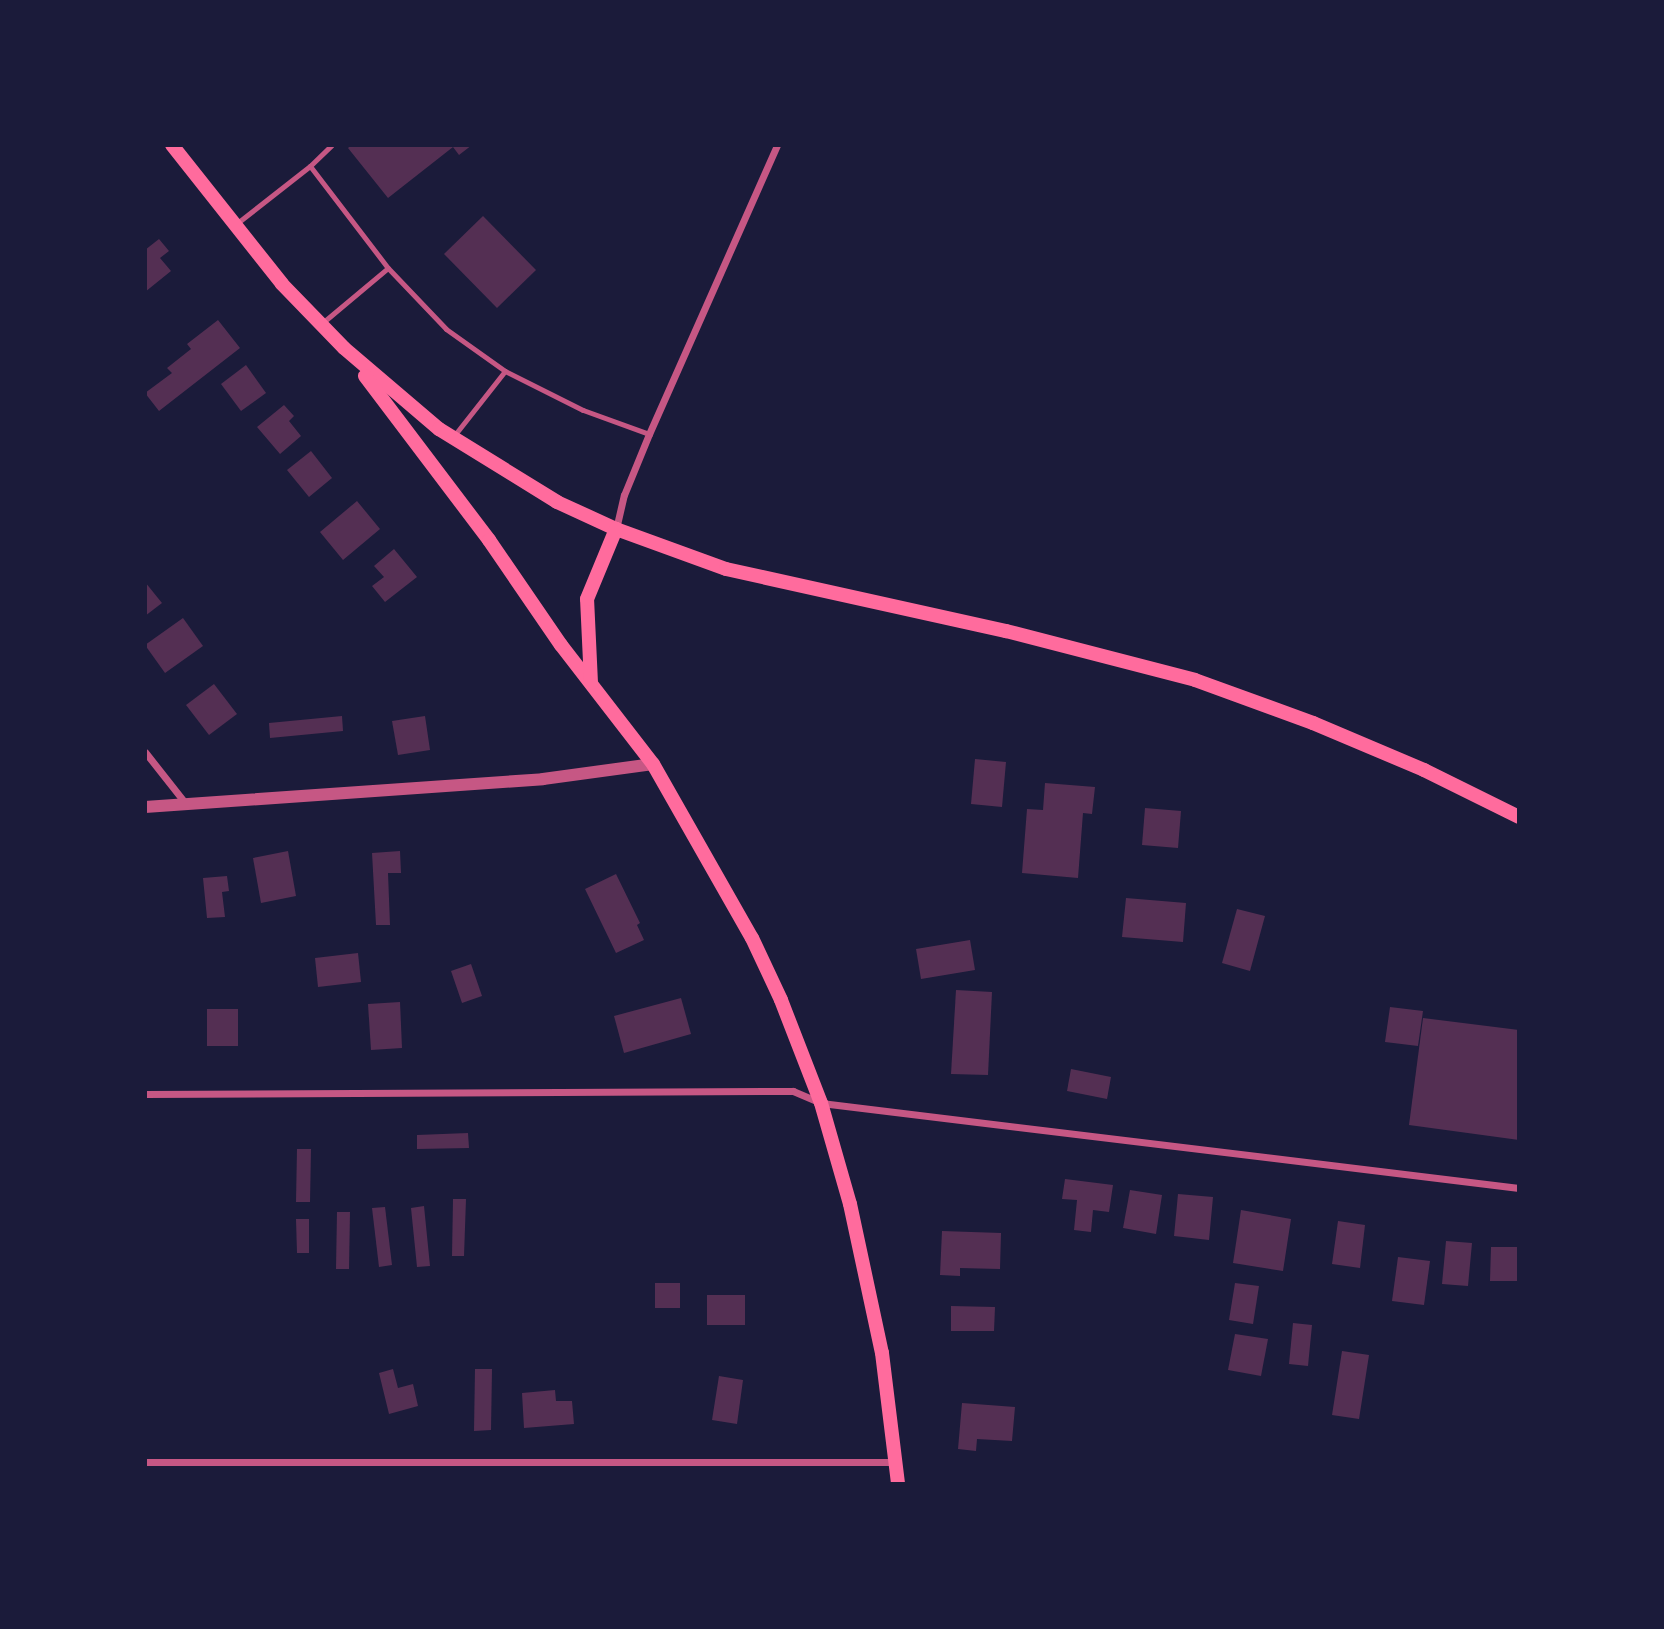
<!DOCTYPE html>
<html>
<head>
<meta charset="utf-8">
<style>
  body { margin:0 }
  #map { position:relative; width:1664px; height:1629px; overflow:hidden; background:#1b1b3a; font-family:Lora,serif }
  div>[style] { position:absolute }
  [style*='--x'] { left:calc(var(--x)*1px); top:calc(var(--y)*1px); width:calc(var(--w)*1px); rotate:calc(var(--a)*1deg) }
  .building>* { inset:0; background:#542f53 }
  .service>* { height:5px; margin:-2.5px; padding:0 2.5px; transform-origin:2.5px; border-radius:2.5px; background:#c65784 }
  .minor>* { height:7px; margin:-3.5px; padding:0 3.5px; transform-origin:3.5px; border-radius:3.5px; background:#c65784 }
  .tertiary>* { height:12px; margin:-6px; padding:0 6px; transform-origin:6px; border-radius:6px; background:#c65784 }
  .secondary>* { height:14px; margin:-7px; padding:0 7px; transform-origin:7px; border-radius:7px; background:#ff6b9d }
  span { translate:-50% -50%; white-space:nowrap; text-align:center; line-height:1.15; -webkit-text-stroke:6px #1b1b3a; paint-order:stroke }
  .frame { position:absolute; inset:0; border:147px solid #1b1b3a; pointer-events:none }
</style>
</head>
<body>
<div id="map">
  <div class="building">
    <div style="clip-path:polygon(351px 145px,472px 145px,459px 155px,453px 147px,388px 198px,348px 148px)"></div>
    <div style="clip-path:polygon(483px 216px,536px 270px,497px 308px,444px 254px)"></div>
    <div style="clip-path:polygon(159px 239px,169px 251px,160px 258px,171px 271px,145px 292px,145px 250px)"></div>
    <div style="clip-path:polygon(218px 320px,240px 348px,159px 411px,145px 393px,172px 373px,167px 368px,191px 349px,187px 344px)"></div>
    <div style="clip-path:polygon(246px 365px,266px 393px,241px 411px,221px 384px)"></div>
    <div style="clip-path:polygon(284px 405px,294px 416px,289px 421px,301px 436px,280px 454px,257px 427px)"></div>
    <div style="clip-path:polygon(311px 451px,332px 478px,309px 497px,287px 470px)"></div>
    <div style="clip-path:polygon(357px 501px,380px 529px,343px 560px,320px 532px)"></div>
    <div style="clip-path:polygon(394px 549px,417px 577px,385px 602px,372px 586px,384px 577px,374px 566px)"></div>
    <div style="clip-path:polygon(145px 582px,162px 603px,145px 616px)"></div>
    <div style="clip-path:polygon(183px 618px,203px 646px,165px 673px,145px 645px)"></div>
    <div style="clip-path:polygon(214px 684px,237px 714px,209px 735px,186px 705px)"></div>
    <div style="clip-path:polygon(342px 716px,343px 731px,270px 738px,269px 723px)"></div>
    <div style="clip-path:polygon(425px 716px,430px 750px,398px 755px,392px 721px)"></div>
    <div style="clip-path:polygon(975px 759px,1006px 762px,1002px 807px,971px 804px)"></div>
    <div style="clip-path:polygon(1045px 783px,1095px 787px,1092px 814px,1083px 813px,1078px 878px,1022px 873px,1027px 809px,1043px 810px)"></div>
    <div style="clip-path:polygon(1145px 808px,1181px 811px,1178px 848px,1142px 845px)"></div>
    <div style="clip-path:polygon(288px 851px,296px 896px,261px 903px,253px 858px)"></div>
    <div style="clip-path:polygon(400px 851px,401px 873px,388px 873px,390px 925px,376px 925px,372px 853px)"></div>
    <div style="clip-path:polygon(616px 874px,640px 923px,637px 925px,644px 940px,616px 953px,585px 889px)"></div>
    <div style="clip-path:polygon(227px 876px,229px 891px,222px 892px,225px 917px,207px 918px,203px 878px)"></div>
    <div style="clip-path:polygon(1126px 898px,1186px 903px,1183px 942px,1122px 937px)"></div>
    <div style="clip-path:polygon(1237px 909px,1265px 916px,1250px 971px,1222px 963px)"></div>
    <div style="clip-path:polygon(970px 940px,975px 970px,921px 979px,916px 949px)"></div>
    <div style="clip-path:polygon(358px 953px,361px 982px,318px 987px,315px 958px)"></div>
    <div style="clip-path:polygon(471px 964px,482px 996px,462px 1003px,451px 971px)"></div>
    <div style="clip-path:polygon(956px 990px,992px 992px,988px 1075px,951px 1074px)"></div>
    <div style="clip-path:polygon(681px 998px,691px 1034px,624px 1053px,614px 1016px)"></div>
    <div style="clip-path:polygon(400px 1002px,402px 1048px,371px 1050px,368px 1004px)"></div>
    <div style="clip-path:polygon(1390px 1007px,1423px 1011px,1418px 1046px,1385px 1042px)"></div>
    <div style="clip-path:polygon(207px 1009px,238px 1009px,238px 1046px,207px 1046px)"></div>
    <div style="clip-path:polygon(1423px 1018px,1519px 1030px,1519px 1140px,1409px 1125px)"></div>
    <div style="clip-path:polygon(1071px 1069px,1111px 1077px,1107px 1099px,1067px 1091px)"></div>
    <div style="clip-path:polygon(468px 1133px,469px 1148px,417px 1149px,417px 1135px)"></div>
    <div style="clip-path:polygon(297px 1149px,311px 1149px,310px 1202px,296px 1202px)"></div>
    <div style="clip-path:polygon(1065px 1179px,1113px 1185px,1109px 1212px,1093px 1210px,1091px 1232px,1074px 1230px,1077px 1200px,1062px 1199px)"></div>
    <div style="clip-path:polygon(1130px 1190px,1162px 1195px,1156px 1234px,1123px 1228px)"></div>
    <div style="clip-path:polygon(1178px 1194px,1213px 1197px,1209px 1240px,1174px 1236px)"></div>
    <div style="clip-path:polygon(453px 1199px,466px 1199px,464px 1256px,452px 1256px)"></div>
    <div style="clip-path:polygon(424px 1206px,430px 1266px,417px 1267px,411px 1208px)"></div>
    <div style="clip-path:polygon(385px 1207px,392px 1265px,379px 1267px,372px 1208px)"></div>
    <div style="clip-path:polygon(1241px 1210px,1291px 1219px,1283px 1271px,1233px 1263px)"></div>
    <div style="clip-path:polygon(337px 1212px,350px 1212px,349px 1269px,336px 1269px)"></div>
    <div style="clip-path:polygon(296px 1219px,309px 1219px,309px 1253px,297px 1253px)"></div>
    <div style="clip-path:polygon(1338px 1221px,1365px 1225px,1360px 1268px,1332px 1264px)"></div>
    <div style="clip-path:polygon(942px 1231px,1001px 1233px,1000px 1269px,960px 1268px,960px 1276px,940px 1275px)"></div>
    <div style="clip-path:polygon(1446px 1241px,1472px 1243px,1468px 1286px,1442px 1284px)"></div>
    <div style="clip-path:polygon(1491px 1247px,1519px 1247px,1519px 1281px,1490px 1281px)"></div>
    <div style="clip-path:polygon(1398px 1257px,1430px 1261px,1424px 1305px,1392px 1301px)"></div>
    <div style="clip-path:polygon(655px 1283px,680px 1283px,680px 1308px,655px 1308px)"></div>
    <div style="clip-path:polygon(1235px 1283px,1259px 1286px,1253px 1324px,1229px 1320px)"></div>
    <div style="clip-path:polygon(707px 1295px,745px 1295px,745px 1325px,707px 1325px)"></div>
    <div style="clip-path:polygon(951px 1306px,995px 1307px,994px 1331px,951px 1331px)"></div>
    <div style="clip-path:polygon(1293px 1323px,1312px 1325px,1308px 1366px,1289px 1364px)"></div>
    <div style="clip-path:polygon(1235px 1334px,1268px 1339px,1261px 1376px,1228px 1370px)"></div>
    <div style="clip-path:polygon(1342px 1351px,1369px 1355px,1359px 1419px,1332px 1415px)"></div>
    <div style="clip-path:polygon(393px 1369px,398px 1388px,413px 1384px,418px 1406px,389px 1414px,379px 1373px)"></div>
    <div style="clip-path:polygon(475px 1369px,492px 1369px,491px 1430px,474px 1431px)"></div>
    <div style="clip-path:polygon(719px 1376px,743px 1380px,737px 1424px,712px 1420px)"></div>
    <div style="clip-path:polygon(555px 1390px,556px 1401px,572px 1401px,574px 1424px,524px 1428px,522px 1393px)"></div>
    <div style="clip-path:polygon(962px 1403px,1015px 1407px,1012px 1441px,977px 1439px,976px 1451px,958px 1449px)"></div>
  </div>
  <div class="service">
    <div style="--x:310;--y:166;--w:30;--a:-44"></div>
    <div style="--x:236;--y:224;--w:94;--a:-38.1"></div>
    <div style="--x:310;--y:166;--w:128;--a:52.6"></div>
    <div style="--x:388;--y:268;--w:84;--a:46.4"></div>
    <div style="--x:446;--y:329;--w:72;--a:35.4"></div>
    <div style="--x:321;--y:324;--w:87;--a:-39.9"></div>
    <div style="--x:453;--y:437;--w:84;--a:-51.8"></div>
    <div style="--x:505;--y:371;--w:87;--a:26.6"></div>
    <div style="--x:583;--y:410;--w:70;--a:20"></div>
  </div>
  <div class="minor">
    <div style="--x:616;--y:529;--w:35;--a:-77"></div>
    <div style="--x:624;--y:495;--w:66;--a:-67.7"></div>
    <div style="--x:649;--y:434;--w:316;--a:-66.1"></div>
    <div style="--x:145;--y:752;--w:66;--a:51.7"></div>
    <div style="--x:145;--y:1094;--w:648;--a:-0.27"></div>
    <div style="--x:793;--y:1091;--w:30;--a:23"></div>
    <div style="--x:821;--y:1103;--w:703;--a:6.94"></div>
    <div style="--x:145;--y:1462;--w:752;--a:0"></div>
  </div>
  <div class="tertiary">
    <div style="--x:145;--y:807;--w:399;--a:-4"></div>
    <div style="--x:543;--y:779;--w:111;--a:-7.8"></div>
  </div>
  <div class="secondary">
    <div style="--x:172;--y:145;--w:177;--a:51.6"></div>
    <div style="--x:282;--y:284;--w:89;--a:45.9"></div>
    <div style="--x:344;--y:348;--w:125;--a:40.5"></div>
    <div style="--x:439;--y:429;--w:139;--a:31.7"></div>
    <div style="--x:557;--y:502;--w:65;--a:24.6"></div>
    <div style="--x:616;--y:529;--w:117;--a:20"></div>
    <div style="--x:726;--y:569;--w:287;--a:12.5"></div>
    <div style="--x:1006;--y:631;--w:195;--a:14.5"></div>
    <div style="--x:1195;--y:680;--w:126;--a:20"></div>
    <div style="--x:1313;--y:723;--w:121;--a:22.9"></div>
    <div style="--x:1424;--y:770;--w:106;--a:26.3"></div>
    <div style="--x:365;--y:376;--w:206;--a:52.9"></div>
    <div style="--x:489;--y:540;--w:127;--a:55.6"></div>
    <div style="--x:561;--y:645;--w:150;--a:52.3"></div>
    <div style="--x:653;--y:764;--w:200;--a:60.4"></div>
    <div style="--x:752;--y:938;--w:68;--a:64.9"></div>
    <div style="--x:781;--y:1000;--w:110;--a:68.8"></div>
    <div style="--x:821;--y:1103;--w:105;--a:74"></div>
    <div style="--x:850;--y:1204;--w:152;--a:77.9"></div>
    <div style="--x:882;--y:1353;--w:132;--a:83"></div>
    <div style="--x:591;--y:683;--w:84;--a:-92.7"></div>
    <div style="--x:587;--y:599;--w:76;--a:-67.5"></div>
  </div>
  <div class="frame"></div>
</div>
</body>
</html>
